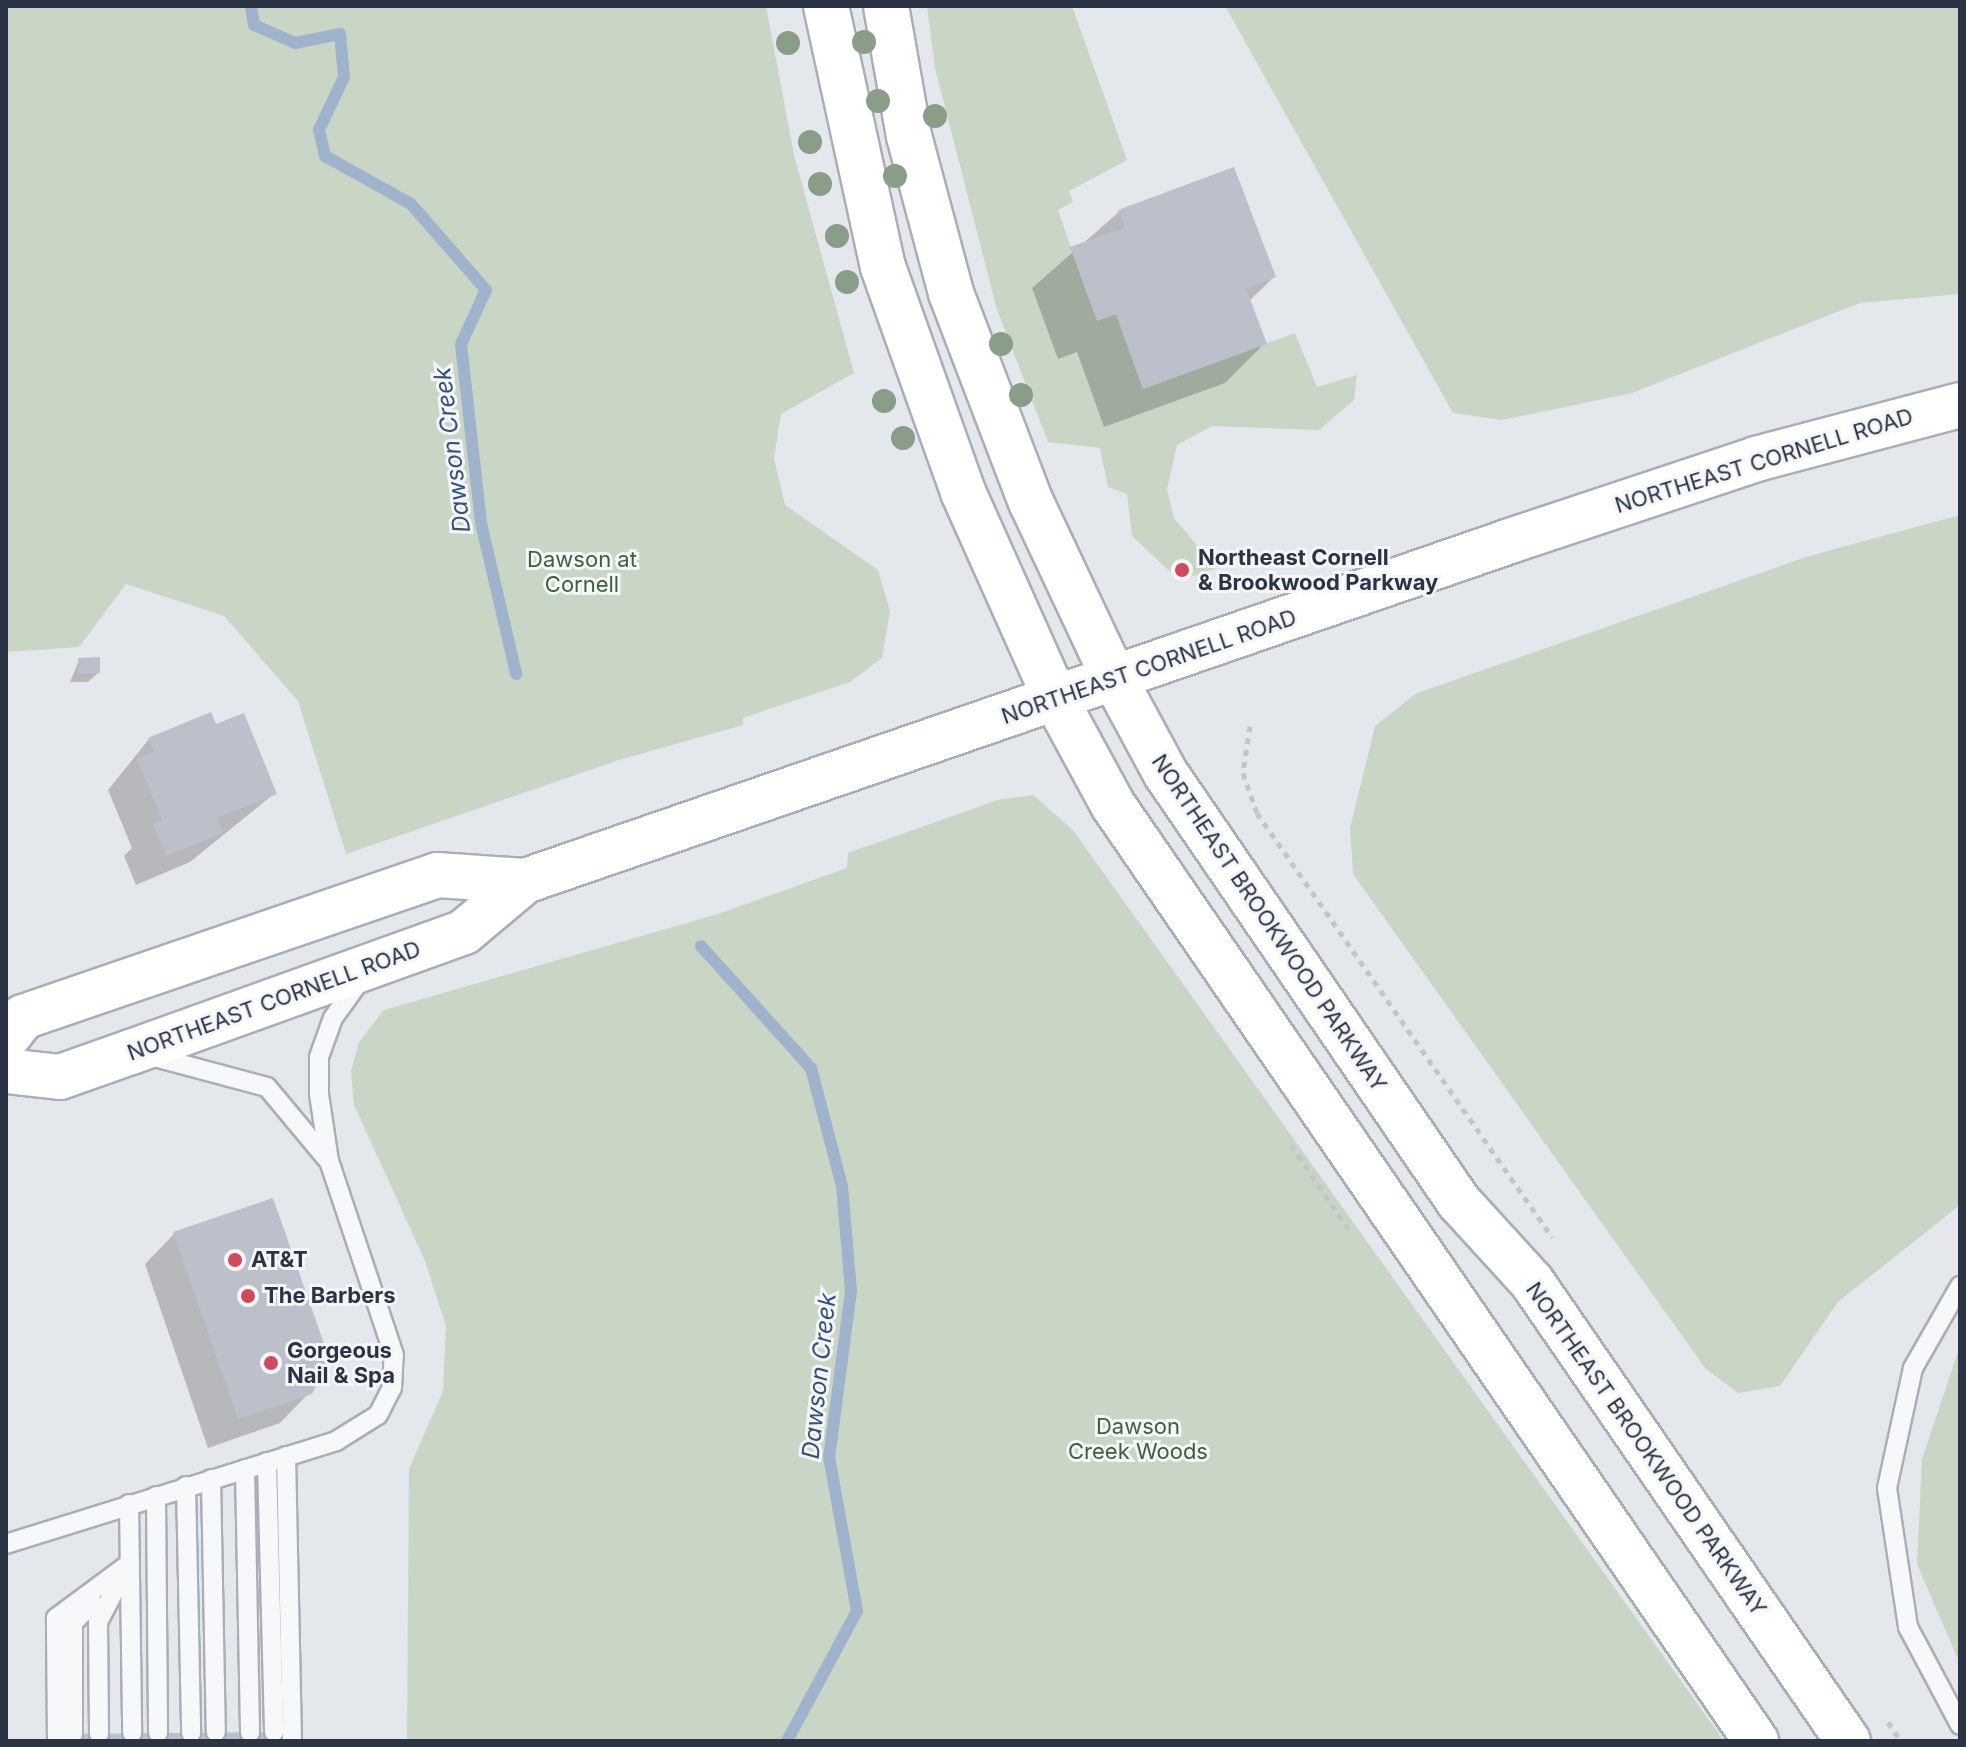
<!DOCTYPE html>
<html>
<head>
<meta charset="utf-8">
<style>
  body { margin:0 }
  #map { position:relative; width:1966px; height:1747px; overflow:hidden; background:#e4e7ec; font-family:Inter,sans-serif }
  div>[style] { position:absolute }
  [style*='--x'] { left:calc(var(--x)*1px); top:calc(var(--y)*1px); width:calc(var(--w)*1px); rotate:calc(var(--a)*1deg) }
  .green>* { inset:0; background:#c9d6c5 }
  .shadow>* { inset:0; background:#0003 }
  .stream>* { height:12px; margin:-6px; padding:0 6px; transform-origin:6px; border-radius:6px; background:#9fb4cc }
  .building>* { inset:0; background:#bbc0ca }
  .path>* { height:5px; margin-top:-2.5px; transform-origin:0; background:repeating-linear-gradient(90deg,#c2c5cb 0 6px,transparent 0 12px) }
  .roads { filter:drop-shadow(2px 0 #a9aeb7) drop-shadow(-2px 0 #a9aeb7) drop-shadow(0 2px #a9aeb7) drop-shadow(0 -2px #a9aeb7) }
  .lane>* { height:18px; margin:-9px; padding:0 9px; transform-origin:9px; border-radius:9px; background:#f7f8fa }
  .secondary>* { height:44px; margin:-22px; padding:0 22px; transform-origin:22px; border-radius:22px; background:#fff }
  .primary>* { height:44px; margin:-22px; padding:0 22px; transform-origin:22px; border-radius:22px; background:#fff }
  .highway>* { height:44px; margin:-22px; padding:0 22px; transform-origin:22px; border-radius:22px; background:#fff }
  .trees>* { width:24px; height:24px; margin:-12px; border-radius:50%; background:#899d89 }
  .dots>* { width:22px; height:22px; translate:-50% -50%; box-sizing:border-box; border:4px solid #f4f6f9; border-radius:50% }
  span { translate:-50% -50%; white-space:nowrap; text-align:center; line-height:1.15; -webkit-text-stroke:6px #f4f6f9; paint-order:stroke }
  .street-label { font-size:22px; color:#2b3445 }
  .poi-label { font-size:22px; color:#2b3445; font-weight:700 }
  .left { translate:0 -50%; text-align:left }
  .park-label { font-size:22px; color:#3f6138 }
  .water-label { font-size:24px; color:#34527a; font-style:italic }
  .frame { position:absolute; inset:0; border:8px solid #2b3445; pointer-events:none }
</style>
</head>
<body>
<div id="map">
  <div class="green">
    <div style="clip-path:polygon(6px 6px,766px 6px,794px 155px,854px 373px,781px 414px,774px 458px,785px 505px,878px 570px,890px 611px,882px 658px,850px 682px,743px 718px,743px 725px,619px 760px,346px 854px,298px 701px,224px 616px,126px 584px,79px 647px,6px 652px)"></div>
    <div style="clip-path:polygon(927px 6px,1072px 6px,1127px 160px,1069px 191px,1073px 202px,1058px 210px,1097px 321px,1116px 314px,1143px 389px,1295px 333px,1317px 387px,1357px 375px,1354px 400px,1319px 430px,1212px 426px,1177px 445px,1167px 490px,1174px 518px,1216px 568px,1180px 581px,1132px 536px,1127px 494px,1108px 487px,1100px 448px,1048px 442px,997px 310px,935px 68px)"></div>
    <div style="clip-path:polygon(1225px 6px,1960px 6px,1960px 294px,1860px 303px,1632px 393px,1502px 420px,1453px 413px)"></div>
    <div style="clip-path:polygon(1960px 515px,1960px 1205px,1838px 1302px,1780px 1386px,1738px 1393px,1705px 1368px,1353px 874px,1350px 828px,1375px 726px,1415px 694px,1809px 556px)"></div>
    <div style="clip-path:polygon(1033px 795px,1073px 830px,1724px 1741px,407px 1741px,409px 1469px,443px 1391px,446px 1326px,425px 1261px,354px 1105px,351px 1071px,359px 1042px,384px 1010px,718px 914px,847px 868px,848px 853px,998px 800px)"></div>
    <div style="clip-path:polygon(1960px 1346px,1960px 1664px,1917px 1564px,1922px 1459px)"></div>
  </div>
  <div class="shadow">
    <div style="clip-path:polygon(1120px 211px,1274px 277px,1249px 301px,1264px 344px,1225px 383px,1104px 427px,1077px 352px,1058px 359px,1032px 288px)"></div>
    <div style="clip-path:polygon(79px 660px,98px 673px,88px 682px,70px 682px)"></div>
    <div style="clip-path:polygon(215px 727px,275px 793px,190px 862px,136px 885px,124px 856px,132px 848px,108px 790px,149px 739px)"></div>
    <div style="clip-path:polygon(174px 1234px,310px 1392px,280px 1423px,208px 1448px,145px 1264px)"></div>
  </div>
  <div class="stream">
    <div style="--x:251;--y:6;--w:19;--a:81"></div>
    <div style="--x:254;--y:25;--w:45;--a:23.7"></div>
    <div style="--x:295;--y:43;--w:46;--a:-11.3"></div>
    <div style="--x:340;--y:34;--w:43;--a:84.7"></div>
    <div style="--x:344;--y:77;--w:59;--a:115.3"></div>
    <div style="--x:319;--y:130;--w:27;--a:77"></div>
    <div style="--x:325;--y:156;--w:98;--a:29.2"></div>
    <div style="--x:411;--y:204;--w:114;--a:48.9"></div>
    <div style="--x:486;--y:290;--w:60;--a:114.8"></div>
    <div style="--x:461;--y:344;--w:180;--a:83.6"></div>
    <div style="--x:481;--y:523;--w:155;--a:76.9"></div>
    <div style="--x:701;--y:946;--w:164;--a:48"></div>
    <div style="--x:811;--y:1068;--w:122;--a:75.3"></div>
    <div style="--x:842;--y:1186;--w:105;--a:85.1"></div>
    <div style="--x:851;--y:1291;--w:167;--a:97.5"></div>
    <div style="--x:829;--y:1457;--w:157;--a:79.7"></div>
    <div style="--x:857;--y:1611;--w:148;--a:118.3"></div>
  </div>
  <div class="building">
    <div style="clip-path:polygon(1234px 167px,1276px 277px,1246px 288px,1267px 344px,1143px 389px,1116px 314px,1097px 321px,1070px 247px,1125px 228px,1118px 210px)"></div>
    <div style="clip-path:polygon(100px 657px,100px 673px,79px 674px,78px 658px)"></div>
    <div style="clip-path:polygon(211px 712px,216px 724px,244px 713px,277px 794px,217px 818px,223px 833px,166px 856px,153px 824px,162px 820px,137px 759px,154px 752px,148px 738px)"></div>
    <div style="clip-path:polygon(273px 1198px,329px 1358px,312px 1394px,238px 1419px,173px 1232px)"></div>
    <div style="clip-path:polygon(285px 1732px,285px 1741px,63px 1741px,63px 1734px)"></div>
  </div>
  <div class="path">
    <div style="--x:1250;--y:726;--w:48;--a:98.5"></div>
    <div style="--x:1243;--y:773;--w:42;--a:70.7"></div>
    <div style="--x:1257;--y:813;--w:517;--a:55.17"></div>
    <div style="--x:1291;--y:1145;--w:103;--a:55.7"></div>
    <div style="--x:1888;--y:1722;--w:23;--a:56"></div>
  </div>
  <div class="roads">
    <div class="lane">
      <div style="--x:151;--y:1056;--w:120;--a:15"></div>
      <div style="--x:267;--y:1087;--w:94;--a:50.2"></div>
      <div style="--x:1960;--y:1286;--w:95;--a:119.8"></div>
      <div style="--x:1913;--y:1368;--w:123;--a:102.2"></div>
      <div style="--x:1887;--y:1488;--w:141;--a:81.4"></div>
      <div style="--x:1908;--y:1627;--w:111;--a:62"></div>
      <div style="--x:286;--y:1456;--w:285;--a:88.8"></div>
      <div style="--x:267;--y:1462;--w:270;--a:88.5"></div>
      <div style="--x:245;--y:1469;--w:264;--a:88.9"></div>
      <div style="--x:211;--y:1479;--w:253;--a:88.9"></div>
      <div style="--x:186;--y:1486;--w:247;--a:88.8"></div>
      <div style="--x:156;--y:1496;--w:237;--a:89.5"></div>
      <div style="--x:129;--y:1504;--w:229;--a:89.2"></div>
      <div style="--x:6;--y:1544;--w:346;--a:-17.3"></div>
      <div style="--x:336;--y:1441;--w:49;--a:-31.8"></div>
      <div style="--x:378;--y:1415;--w:30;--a:-63"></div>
      <div style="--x:392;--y:1388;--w:33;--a:-87"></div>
      <div style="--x:394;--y:1355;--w:205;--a:-108.5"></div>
      <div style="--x:329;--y:1161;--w:68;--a:-98.5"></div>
      <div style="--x:319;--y:1094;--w:37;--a:-90"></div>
      <div style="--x:319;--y:1057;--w:41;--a:-70.3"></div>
      <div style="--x:333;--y:1018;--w:49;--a:-54.1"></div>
      <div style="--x:73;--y:1734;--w:111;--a:-90"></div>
      <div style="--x:73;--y:1623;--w:28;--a:-46"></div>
      <div style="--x:99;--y:1734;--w:112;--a:-90.5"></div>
      <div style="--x:98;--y:1622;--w:60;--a:-62.2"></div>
      <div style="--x:57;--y:1741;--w:123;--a:-90.5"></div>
      <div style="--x:56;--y:1618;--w:92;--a:-36.6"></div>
    </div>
    <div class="secondary">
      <div style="--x:826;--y:6;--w:267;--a:77.7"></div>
      <div style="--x:883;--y:267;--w:239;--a:70.4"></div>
      <div style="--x:963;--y:492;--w:228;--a:65.9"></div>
      <div style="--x:886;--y:6;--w:132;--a:80"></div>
      <div style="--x:909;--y:136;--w:163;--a:75"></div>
      <div style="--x:951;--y:293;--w:224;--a:69.1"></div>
      <div style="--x:1031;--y:502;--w:195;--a:64.8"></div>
    </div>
    <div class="primary">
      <div style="--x:1114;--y:678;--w:109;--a:61.6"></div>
      <div style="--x:1166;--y:774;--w:519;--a:55.61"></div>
      <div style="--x:1459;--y:1202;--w:108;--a:47.6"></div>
      <div style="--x:1532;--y:1282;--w:557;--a:55.45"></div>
      <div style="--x:1056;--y:700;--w:119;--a:61.5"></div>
      <div style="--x:1113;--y:805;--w:1136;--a:55.51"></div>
      <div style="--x:6;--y:1071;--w:54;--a:6.3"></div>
      <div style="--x:60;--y:1077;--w:75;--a:-19.4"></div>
    </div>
    <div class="highway">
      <div style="--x:6;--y:1039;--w:28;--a:-52"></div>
      <div style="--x:23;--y:1017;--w:438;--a:-18.9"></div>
      <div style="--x:437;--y:875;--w:88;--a:3.9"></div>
      <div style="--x:131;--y:1052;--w:354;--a:-19.8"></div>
      <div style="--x:464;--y:932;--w:80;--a:-39.9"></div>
      <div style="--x:525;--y:881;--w:1042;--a:-19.04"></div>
      <div style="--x:1510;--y:541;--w:259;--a:-18.4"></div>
      <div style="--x:1756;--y:459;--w:211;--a:-14.8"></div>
    </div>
  </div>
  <div class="trees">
    <div style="left:864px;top:42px"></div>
    <div style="left:788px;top:43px"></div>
    <div style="left:878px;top:101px"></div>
    <div style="left:935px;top:116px"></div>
    <div style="left:810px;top:142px"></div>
    <div style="left:895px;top:176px"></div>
    <div style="left:820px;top:184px"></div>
    <div style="left:837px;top:236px"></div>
    <div style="left:847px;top:282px"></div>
    <div style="left:1001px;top:344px"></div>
    <div style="left:1021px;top:395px"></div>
    <div style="left:884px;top:401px"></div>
    <div style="left:903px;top:438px"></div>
  </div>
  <div class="dots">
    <div style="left:1182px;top:570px;background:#d1495b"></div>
    <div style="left:235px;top:1260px;background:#d1495b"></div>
    <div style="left:248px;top:1296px;background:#d1495b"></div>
    <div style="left:271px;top:1363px;background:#d1495b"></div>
  </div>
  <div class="street-label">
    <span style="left:1764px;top:461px;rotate:-17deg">NORTHEAST CORNELL ROAD</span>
    <span style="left:1149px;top:667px;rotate:-19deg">NORTHEAST CORNELL ROAD</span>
    <span style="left:1269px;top:923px;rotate:56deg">NORTHEAST BROOKWOOD PARKWAY</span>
    <span style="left:274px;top:1001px;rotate:-20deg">NORTHEAST CORNELL ROAD</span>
    <span style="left:1646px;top:1449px;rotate:55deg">NORTHEAST BROOKWOOD PARKWAY</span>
  </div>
  <div class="poi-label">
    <span class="left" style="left:1198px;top:570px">Northeast Cornell<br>&amp; Brookwood Parkway</span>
    <span class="left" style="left:251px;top:1260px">AT&amp;T</span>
    <span class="left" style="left:264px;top:1296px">The Barbers</span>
    <span class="left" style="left:287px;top:1363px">Gorgeous<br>Nail &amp; Spa</span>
  </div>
  <div class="park-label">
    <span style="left:582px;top:572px">Dawson at<br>Cornell</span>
    <span style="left:1138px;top:1439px">Dawson<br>Creek Woods</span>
  </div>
  <div class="water-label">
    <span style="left:452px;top:450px;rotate:-97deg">Dawson Creek</span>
    <span style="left:819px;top:1376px;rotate:-84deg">Dawson Creek</span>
  </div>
  <div class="frame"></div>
</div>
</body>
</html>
